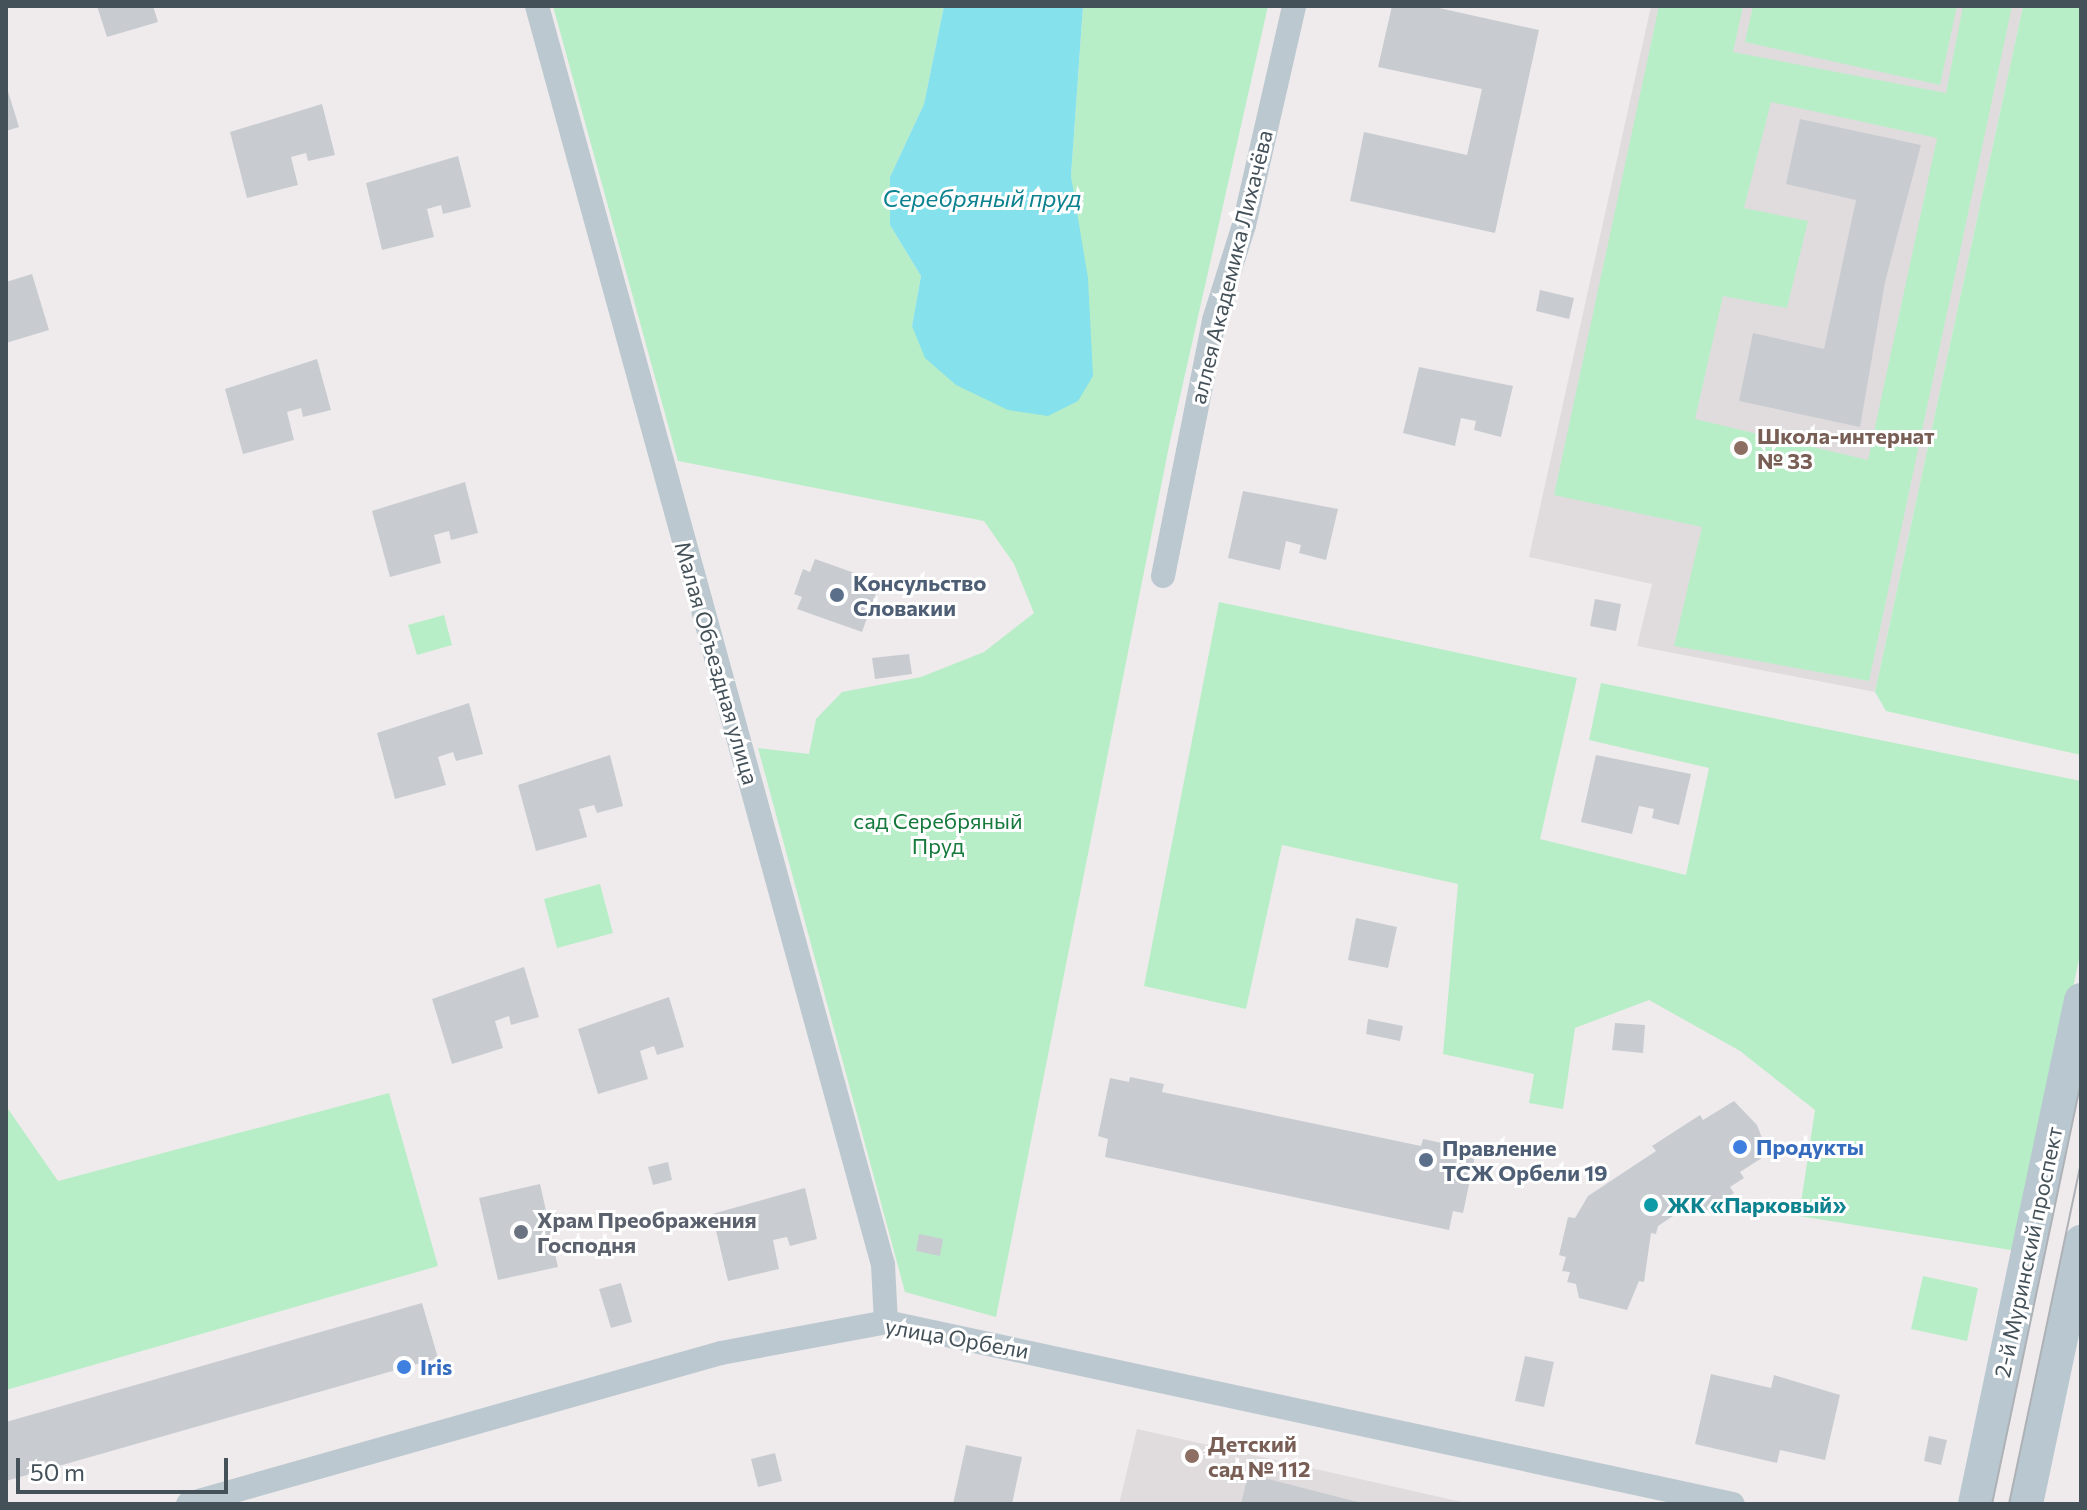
<!DOCTYPE html>
<html>
<head>
<meta charset="utf-8">
<style>
  body { margin:0 }
  #map { position:relative; width:2087px; height:1510px; overflow:hidden; background:#efebec; font-family:Commissioner,sans-serif }
  div>[style] { position:absolute }
  [style*='--x'] { left:calc(var(--x)*1px); top:calc(var(--y)*1px); width:calc(var(--w)*1px); rotate:calc(var(--a)*1deg) }
  .education>* { inset:0; background:#e0dcde }
  .green>* { inset:0; background:#b8eec7 }
  .water>* { inset:0; background:#85e1ec }
  .building>* { inset:0; background:#c8ccd1 }
  .street>* { height:24px; margin:-12px; padding:0 12px; transform-origin:12px; border-radius:12px; background:#bcc8cf }
  .secondary>* { height:34px; margin:-17px; padding:0 17px; transform-origin:17px; border-radius:17px; background:#b9c7d0 }
  .tram>* { height:2px; margin:-1px; padding:0 1px; transform-origin:1px; border-radius:1px; background:#aeb2b6 }
  .dots>* { width:22px; height:22px; translate:-50% -50%; box-sizing:border-box; border:4px solid #fff; border-radius:50% }
  span { translate:-50% -50%; white-space:nowrap; text-align:center; line-height:1.15; -webkit-text-stroke:6px #fff; paint-order:stroke }
  .street-label { font-size:22px; color:#445159 }
  .education-label { font-size:22px; color:#785e54; font-weight:700 }
  .left { translate:0 -50%; text-align:left }
  .service-label { font-size:22px; color:#4e5e75; font-weight:700 }
  .park-label { font-size:22px; color:#167a3d }
  .shop-label { font-size:22px; color:#366cbe; font-weight:700 }
  .culture-label { font-size:22px; color:#0d838f; font-weight:700 }
  .worship-label { font-size:22px; color:#5b616d; font-weight:700 }
  .water-label { font-size:24px; color:#0c818f; font-style:italic }
  .frame { position:absolute; inset:0; border:8px solid #445159; pointer-events:none }
  .scale { position:absolute; left:16px; top:1458px; width:212px; height:36px; box-sizing:border-box; border:4px solid #445159; border-top:0; padding-left:10px; font-size:24px; line-height:28px; white-space:nowrap; color:#445159; -webkit-text-stroke:6px #fff; paint-order:stroke }
</style>
</head>
<body>
<div id="map">
  <div class="education">
    <div style="clip-path:polygon(1651px 6px,2023px 6px,1875px 692px,1637px 646px,1652px 584px,1529px 557px)"></div>
    <div style="clip-path:polygon(1137px 1429px,1471px 1504px,1119px 1504px)"></div>
  </div>
  <div class="green">
    <div style="clip-path:polygon(553px 6px,944px 6px,924px 104px,890px 177px,890px 225px,921px 276px,912px 326px,1075px 219px,1071px 176px,1083px 6px,1268px 6px,1170px 441px,996px 1317px,905px 1292px,758px 748px,809px 754px,816px 719px,842px 692px,921px 677px,984px 652px,1034px 613px,1014px 564px,984px 521px,678px 461px)"></div>
    <div style="clip-path:polygon(evenodd,1659px 6px,1743px 6px,1733px 52px,1946px 93px,1963px 6px,2012px 6px,1869px 681px,1674px 646px,1702px 527px,1554px 495px,1659px 6px,1771px 102px,1937px 138px,1868px 460px,1695px 419px,1723px 296px,1787px 308px,1808px 221px,1744px 208px,1771px 102px)"></div>
    <div style="clip-path:polygon(1753px 6px,1957px 6px,1940px 85px,1745px 42px)"></div>
    <div style="clip-path:polygon(2023px 6px,2081px 6px,2081px 755px,1886px 711px,1875px 692px)"></div>
    <div style="clip-path:polygon(1219px 602px,1577px 678px,1540px 839px,1686px 875px,1709px 768px,1589px 740px,1601px 683px,2081px 781px,2081px 950px,2017px 1251px,1799px 1216px,1815px 1110px,1740px 1051px,1649px 1000px,1575px 1028px,1563px 1109px,1529px 1103px,1534px 1074px,1443px 1054px,1458px 884px,1282px 845px,1246px 1009px,1144px 986px)"></div>
    <div style="clip-path:polygon(444px 615px,452px 645px,417px 655px,408px 625px)"></div>
    <div style="clip-path:polygon(600px 884px,613px 933px,557px 948px,544px 899px)"></div>
    <div style="clip-path:polygon(389px 1093px,438px 1266px,6px 1390px,6px 1106px,58px 1181px)"></div>
    <div style="clip-path:polygon(1923px 1276px,1978px 1288px,1967px 1341px,1911px 1329px)"></div>
  </div>
  <div class="water">
    <div style="clip-path:polygon(944px 6px,1083px 6px,1071px 176px,1088px 278px,1093px 376px,1078px 401px,1048px 416px,1008px 410px,956px 385px,925px 358px,912px 326px,921px 276px,890px 225px,890px 177px,924px 104px)"></div>
  </div>
  <div class="building">
    <div style="clip-path:polygon(97px 6px,153px 6px,158px 22px,107px 37px)"></div>
    <div style="clip-path:polygon(1392px 6px,1430px 6px,1539px 30px,1495px 233px,1350px 201px,1364px 132px,1467px 155px,1482px 89px,1378px 67px)"></div>
    <div style="clip-path:polygon(7px 88px,19px 127px,6px 131px,6px 89px)"></div>
    <div style="clip-path:polygon(322px 104px,335px 155px,308px 161px,306px 153px,291px 157px,298px 185px,247px 198px,230px 132px)"></div>
    <div style="clip-path:polygon(1800px 119px,1921px 145px,1885px 282px,1860px 427px,1739px 401px,1753px 333px,1824px 349px,1856px 200px,1786px 184px)"></div>
    <div style="clip-path:polygon(458px 156px,471px 207px,443px 214px,441px 205px,427px 209px,434px 237px,382px 250px,366px 183px)"></div>
    <div style="clip-path:polygon(32px 274px,49px 330px,6px 343px,6px 282px)"></div>
    <div style="clip-path:polygon(1540px 290px,1574px 298px,1569px 319px,1536px 311px)"></div>
    <div style="clip-path:polygon(317px 359px,331px 410px,303px 417px,301px 408px,287px 412px,294px 440px,243px 454px,225px 389px)"></div>
    <div style="clip-path:polygon(1419px 367px,1513px 386px,1501px 437px,1474px 430px,1476px 421px,1461px 418px,1455px 446px,1403px 433px)"></div>
    <div style="clip-path:polygon(465px 482px,478px 533px,451px 540px,449px 531px,434px 535px,441px 563px,390px 577px,372px 511px)"></div>
    <div style="clip-path:polygon(1243px 491px,1338px 509px,1326px 560px,1299px 553px,1301px 545px,1286px 541px,1280px 570px,1228px 558px)"></div>
    <div style="clip-path:polygon(815px 559px,880px 582px,862px 632px,797px 609px,802px 597px,794px 594px,803px 569px,810px 572px)"></div>
    <div style="clip-path:polygon(1595px 599px,1621px 604px,1616px 631px,1590px 626px)"></div>
    <div style="clip-path:polygon(909px 654px,912px 674px,875px 679px,872px 658px)"></div>
    <div style="clip-path:polygon(469px 703px,483px 754px,456px 761px,453px 752px,438px 757px,446px 785px,395px 799px,377px 733px)"></div>
    <div style="clip-path:polygon(610px 755px,623px 806px,597px 813px,594px 805px,579px 809px,587px 837px,536px 851px,518px 785px)"></div>
    <div style="clip-path:polygon(1596px 755px,1691px 774px,1679px 825px,1652px 818px,1654px 809px,1639px 806px,1632px 834px,1581px 822px)"></div>
    <div style="clip-path:polygon(1356px 918px,1397px 927px,1388px 968px,1348px 960px)"></div>
    <div style="clip-path:polygon(524px 967px,539px 1017px,511px 1025px,509px 1016px,495px 1021px,503px 1048px,452px 1064px,432px 999px)"></div>
    <div style="clip-path:polygon(669px 997px,684px 1047px,657px 1055px,654px 1046px,640px 1051px,648px 1079px,598px 1094px,578px 1029px)"></div>
    <div style="clip-path:polygon(1368px 1019px,1403px 1026px,1400px 1041px,1366px 1034px)"></div>
    <div style="clip-path:polygon(1615px 1023px,1645px 1025px,1643px 1053px,1612px 1050px)"></div>
    <div style="clip-path:polygon(1130px 1077px,1164px 1084px,1162px 1092px,1292px 1119px,1421px 1146px,1423px 1139px,1457px 1146px,1456px 1151px,1475px 1156px,1463px 1213px,1453px 1211px,1449px 1230px,1105px 1157px,1108px 1139px,1098px 1136px,1110px 1078px,1129px 1082px)"></div>
    <div style="clip-path:polygon(1734px 1101px,1757px 1125px,1768px 1154px,1740px 1172px,1744px 1178px,1730px 1187px,1734px 1193px,1704px 1212px,1700px 1206px,1689px 1214px,1685px 1208px,1658px 1226px,1656px 1234px,1651px 1233px,1644px 1282px,1639px 1281px,1627px 1310px,1579px 1298px,1576px 1284px,1567px 1282px,1570px 1272px,1562px 1271px,1566px 1257px,1559px 1255px,1568px 1217px,1575px 1218px,1588px 1196px,1656px 1151px,1652px 1146px,1700px 1115px,1703px 1120px)"></div>
    <div style="clip-path:polygon(668px 1162px,672px 1180px,653px 1185px,648px 1167px)"></div>
    <div style="clip-path:polygon(540px 1184px,547px 1215px,556px 1213px,560px 1231px,550px 1233px,558px 1267px,498px 1280px,479px 1198px)"></div>
    <div style="clip-path:polygon(805px 1188px,817px 1239px,790px 1246px,787px 1237px,773px 1240px,779px 1269px,728px 1281px,712px 1214px)"></div>
    <div style="clip-path:polygon(919px 1234px,943px 1239px,940px 1256px,916px 1251px)"></div>
    <div style="clip-path:polygon(621px 1283px,632px 1322px,611px 1328px,599px 1289px)"></div>
    <div style="clip-path:polygon(422px 1303px,438px 1358px,6px 1481px,6px 1422px)"></div>
    <div style="clip-path:polygon(1525px 1356px,1554px 1362px,1544px 1407px,1515px 1401px)"></div>
    <div style="clip-path:polygon(1711px 1374px,1771px 1388px,1774px 1375px,1840px 1395px,1825px 1460px,1780px 1450px,1777px 1463px,1695px 1444px)"></div>
    <div style="clip-path:polygon(1929px 1436px,1947px 1440px,1941px 1465px,1924px 1461px)"></div>
    <div style="clip-path:polygon(966px 1445px,1022px 1457px,1012px 1504px,953px 1504px)"></div>
    <div style="clip-path:polygon(775px 1453px,782px 1481px,758px 1487px,751px 1459px)"></div>
    <div style="clip-path:polygon(1248px 1474px,1362px 1503px,1362px 1504px,1241px 1504px)"></div>
  </div>
  <div class="street">
    <div style="--x:537;--y:6;--w:1306;--a:74.63"></div>
    <div style="--x:883;--y:1265;--w:57;--a:87"></div>
    <div style="--x:1163;--y:576;--w:261;--a:-78.7"></div>
    <div style="--x:1214;--y:320;--w:100;--a:-72.5"></div>
    <div style="--x:1244;--y:225;--w:225;--a:-77.1"></div>
    <div style="--x:188;--y:1504;--w:554;--a:-15.82"></div>
    <div style="--x:721;--y:1353;--w:168;--a:-10.6"></div>
    <div style="--x:886;--y:1322;--w:866;--a:12.13"></div>
  </div>
  <div class="secondary">
    <div style="--x:1975;--y:1504;--w:515;--a:-78.12"></div>
    <div style="--x:2026;--y:1504;--w:268;--a:-78.1"></div>
  </div>
  <div class="tram">
    <div style="--x:1992;--y:1504;--w:433;--a:-78.1"></div>
    <div style="--x:2009;--y:1504;--w:350;--a:-78.1"></div>
  </div>
  <div class="dots">
    <div style="left:1741px;top:448px;background:#8d6e63"></div>
    <div style="left:837px;top:595px;background:#5c6f8a"></div>
    <div style="left:1740px;top:1147px;background:#3f7fe0"></div>
    <div style="left:1426px;top:1160px;background:#5c6f8a"></div>
    <div style="left:1651px;top:1205px;background:#0f9aa8"></div>
    <div style="left:521px;top:1232px;background:#6b7280"></div>
    <div style="left:404px;top:1367px;background:#3f7fe0"></div>
    <div style="left:1192px;top:1456px;background:#8d6e63"></div>
  </div>
  <div class="street-label">
    <span style="left:1231px;top:267px;rotate:-76deg">аллея Академика Лихачёва</span>
    <span style="left:717px;top:663px;rotate:74deg">Малая Объездная улица</span>
    <span style="left:2028px;top:1252px;rotate:-78deg">2-й Муринский проспект</span>
    <span style="left:957px;top:1338px;rotate:10deg">улица Орбели</span>
  </div>
  <div class="education-label">
    <span class="left" style="left:1757px;top:448px">Школа-интернат<br>№ 33</span>
    <span class="left" style="left:1208px;top:1456px">Детский<br>сад № 112</span>
  </div>
  <div class="service-label">
    <span class="left" style="left:853px;top:595px">Консульство<br>Словакии</span>
    <span class="left" style="left:1442px;top:1160px">Правление<br>ТСЖ Орбели 19</span>
  </div>
  <div class="park-label">
    <span style="left:938px;top:833px">сад Серебряный<br>Пруд</span>
  </div>
  <div class="shop-label">
    <span class="left" style="left:1756px;top:1147px">Продукты</span>
    <span class="left" style="left:420px;top:1367px">Iris</span>
  </div>
  <div class="culture-label">
    <span class="left" style="left:1667px;top:1205px">ЖК «Парковый»</span>
  </div>
  <div class="worship-label">
    <span class="left" style="left:537px;top:1232px">Храм Преображения<br>Господня</span>
  </div>
  <div class="water-label">
    <span style="left:982px;top:198px">Серебряный пруд</span>
  </div>
  <div class="frame"></div>
  <div class="scale">50 m</div>
</div>
</body>
</html>
